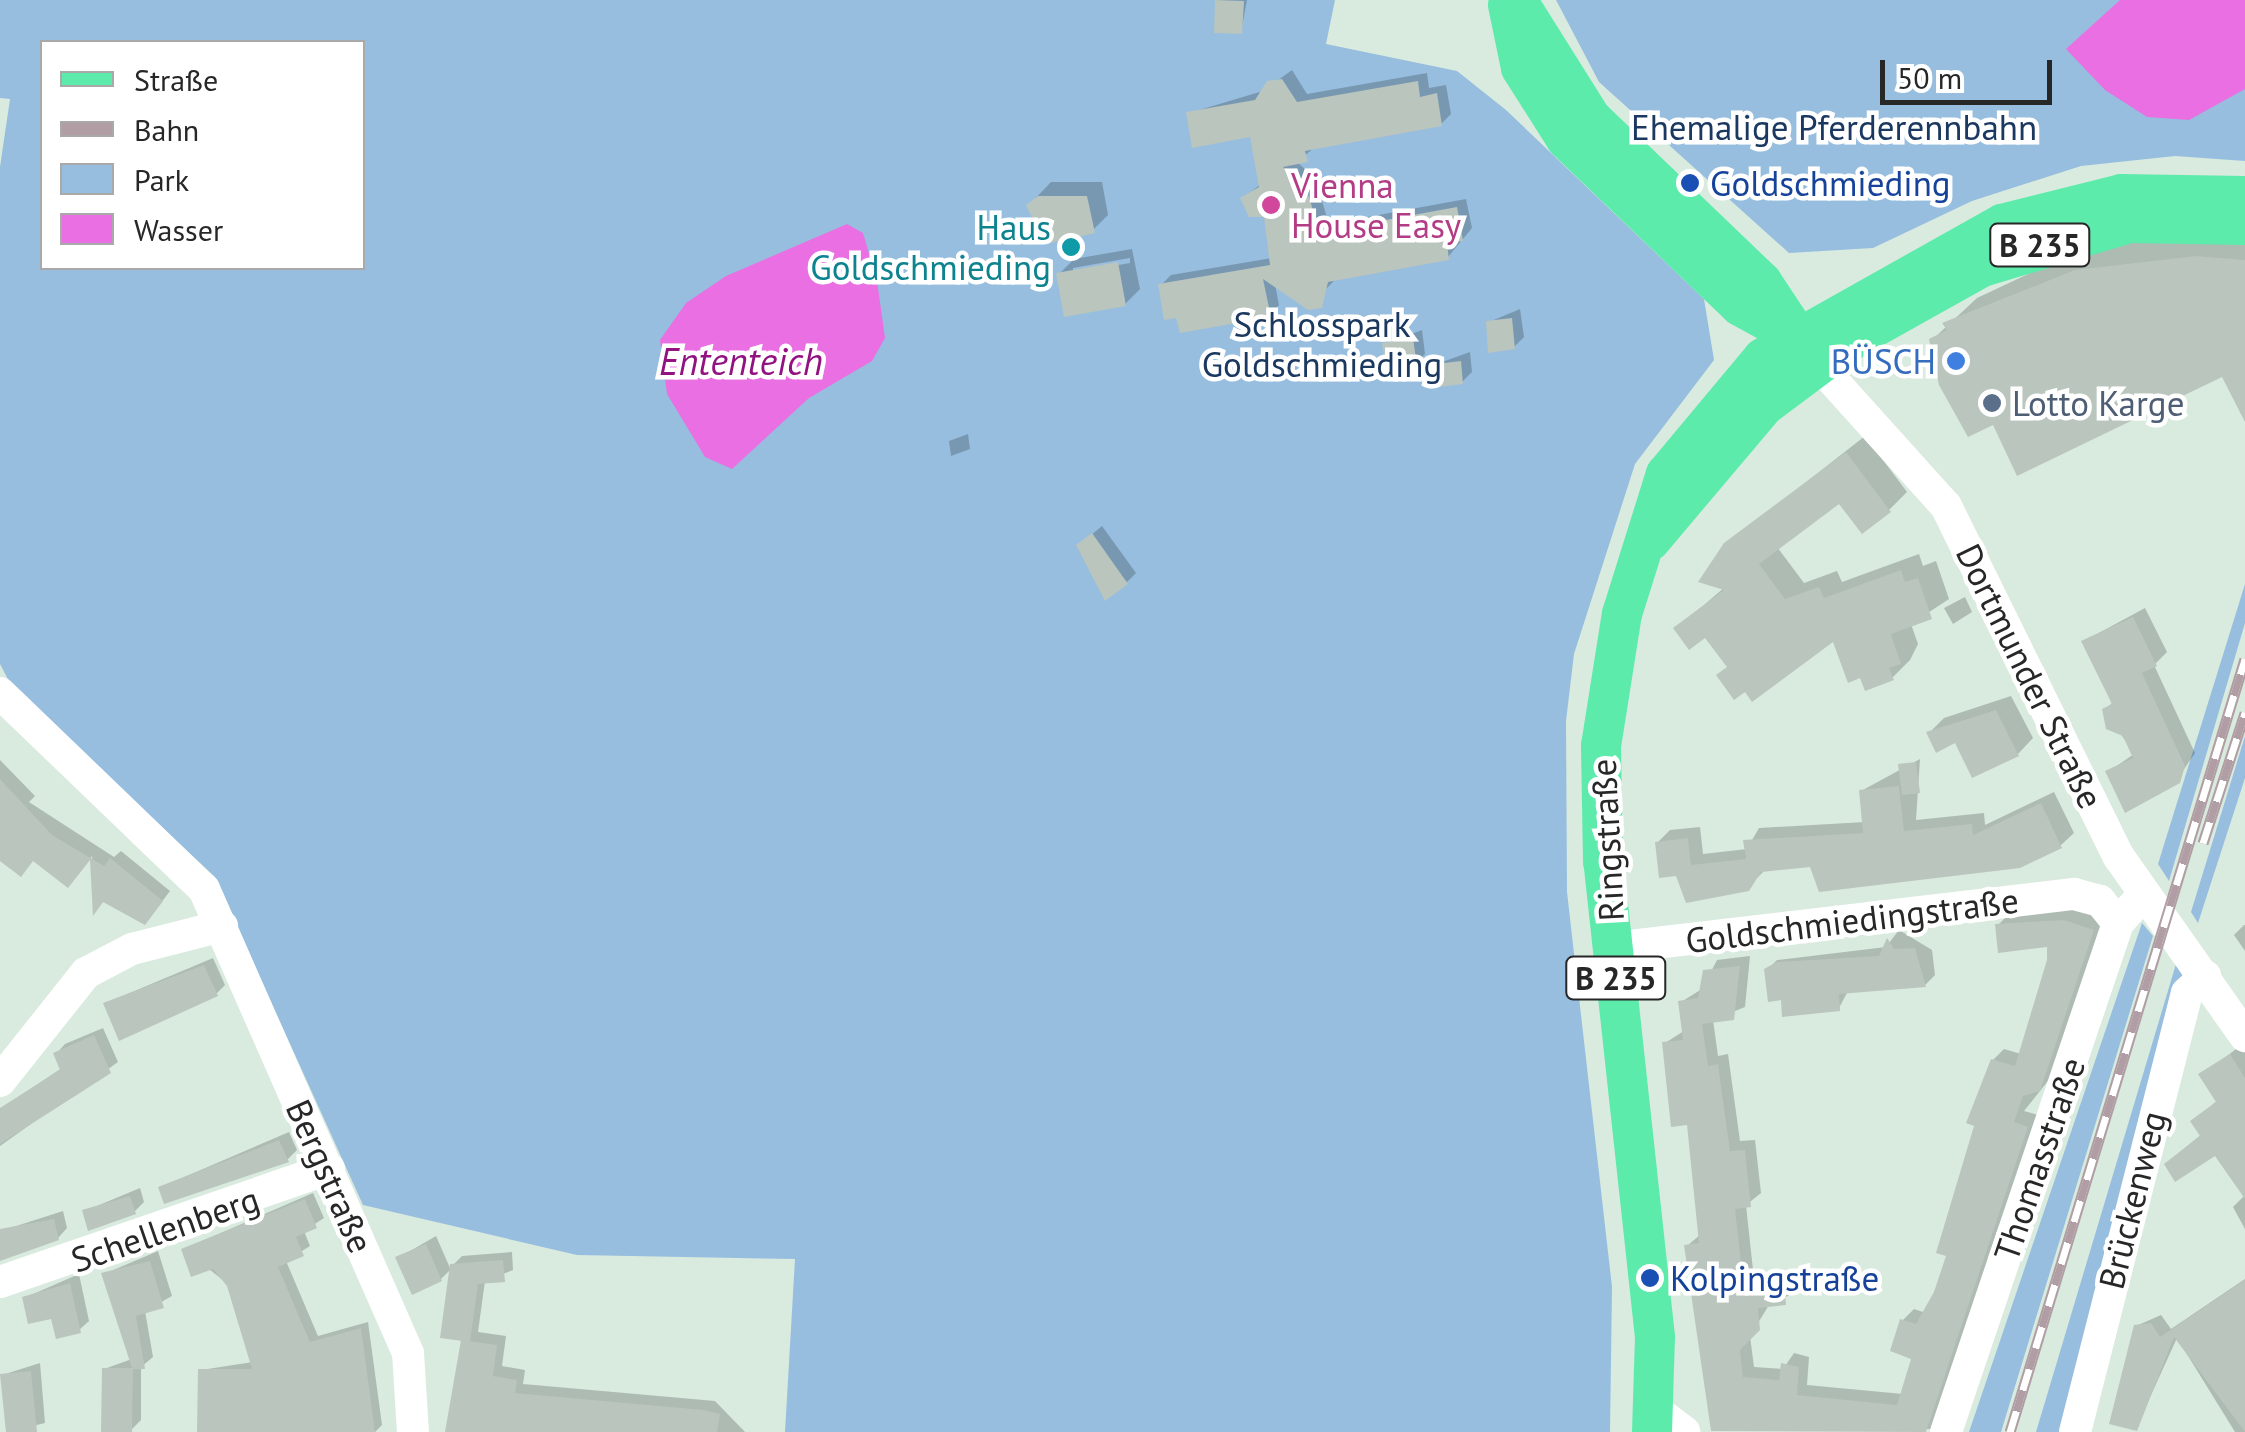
<!DOCTYPE html>
<html>
<head>
<meta charset="utf-8">
<style>
  body { margin:0 }
  #map { position:relative; width:2245px; height:1432px; overflow:hidden; background:#d9eadf; font-family:"PT Sans",sans-serif }
  div>[style] { position:absolute }
  [style*='--x'] { left:calc(var(--x)*1px); top:calc(var(--y)*1px); width:calc(var(--w)*1px); rotate:calc(var(--a)*1deg) }
  .green>* { inset:0; background:#97bedf }
  .water>* { inset:0; background:#e96fe2 }
  .shadow>* { inset:0; background:#0003 }
  .building>* { inset:0; background:#b9c5bd }
  .minor>* { height:32px; margin:-16px; padding:0 16px; transform-origin:16px; border-radius:16px; background:#fff }
  .major>* { height:40px; margin:-20px; padding:0 20px; transform-origin:20px; border-radius:20px; background:#5debac }
  .rail>* { height:11px; margin-top:-5.5px; transform-origin:0; background:repeating-linear-gradient(90deg,#fff 0 22px,#b19da4 0 44px); box-sizing:border-box; border-block:2px solid #b19da4 }
  .dots>* { width:28px; height:28px; translate:-50% -50%; box-sizing:border-box; border:5px solid #fff; border-radius:50% }
  span { translate:-50% -50%; white-space:nowrap; text-align:center; line-height:1.15; -webkit-text-stroke:9px #fff; paint-order:stroke }
  .shield-label span { padding:2px 8px; background:#fff; border:2px solid; border-radius:8px; -webkit-text-stroke-width:0 }
  .shield-label { font-size:32px; color:#272727; font-weight:700 }
  .park-label { font-size:35px; color:#1b3860 }
  .transit-label { font-size:35px; color:#164399 }
  .left { translate:0 -50%; text-align:left }
  .hotel-label { font-size:35px; color:#b23c85 }
  .culture-label { font-size:35px; color:#0d838f }
  .right { translate:-100% -50%; text-align:right }
  .shop-label { font-size:35px; color:#366cbe }
  .service-label { font-size:35px; color:#4e5e75 }
  .street-label { font-size:35px; color:#272727 }
  .water-label { font-size:38px; color:#911280; font-style:italic }
  .legend { position:absolute; left:40px; top:40px; width:325px; height:230px; box-sizing:border-box; background:#fff; border:2px solid #a9a9a9; margin:0; padding:12px 18px; list-style:none; font-size:30px; color:#272727 }
  .legend li { display:flex; align-items:center; gap:20px; height:50px }
  .legend b { width:50px; border:2px solid #a9a9a9 }
  .scale { position:absolute; left:1880px; top:60px; width:172px; height:45px; box-sizing:border-box; border:5px solid #272727; border-top:0; padding-left:12px; font-size:30px; line-height:35px; white-space:nowrap; color:#272727; -webkit-text-stroke:8px #fff; paint-order:stroke }
</style>
</head>
<body>
<div id="map">
  <div class="green">
    <div style="clip-path:polygon(evenodd,0 0,1335px 0,1326px 44px,1457px 71px,1506px 110px,1704px 299px,1714px 360px,1635px 464px,1574px 654px,1566px 721px,1567px 892px,1612px 1287px,1610px 1432px,785px 1432px,795px 1259px,577px 1255px,363px 1205px,214px 876px,13px 689px,0 664px,0 167px,10px 99px,0 98px,0 0,42px 42px,362px 42px,362px 268px,42px 268px,42px 42px)"></div>
    <div style="clip-path:polygon(1556px 0,2245px 0,2245px 161px,2175px 156px,2081px 166px,1972px 201px,1873px 248px,1789px 253px,1599px 82px)"></div>
    <div style="clip-path:polygon(2245px 584px,2245px 623px,2169px 881px,2158px 864px)"></div>
    <div style="clip-path:polygon(2245px 736px,2245px 778px,2198px 923px,2191px 912px)"></div>
    <div style="clip-path:polygon(2142px 923px,2153px 936px,2001px 1432px,1969px 1432px)"></div>
    <div style="clip-path:polygon(2176px 964px,2183px 973px,2071px 1432px,2036px 1432px)"></div>
  </div>
  <div class="water">
    <div style="clip-path:polygon(2120px 0,2245px 0,2245px 89px,2189px 120px,2147px 117px,2105px 90px,2066px 49px)"></div>
    <div style="clip-path:polygon(847px 224px,863px 233px,877px 281px,885px 338px,872px 361px,809px 398px,732px 469px,705px 457px,667px 394px,660px 340px,686px 303px,726px 276px)"></div>
  </div>
  <div class="shadow">
    <div style="clip-path:polygon(1217px 0,1247px 0,1241px 32px)"></div>
    <div style="clip-path:polygon(1292px 70px,1307px 94px,1427px 73px,1429px 88px,1446px 85px,1451px 114px,1441px 124px,1315px 147px,1297px 162px,1315px 178px,1329px 224px,1466px 199px,1472px 228px,1448px 257px,1338px 277px,1308px 307px,1275px 284px,1279px 305px,1270px 315px,1161px 285px,1171px 275px,1272px 258px,1267px 215px,1243px 198px,1261px 184px,1253px 135px,1189px 113px,1263px 91px)"></div>
    <div style="clip-path:polygon(1051px 182px,1102px 182px,1108px 215px,1093px 230px,1029px 205px)"></div>
    <div style="clip-path:polygon(2245px 239px,2245px 392px,2223px 374px,1994px 422px,1932px 340px,1977px 298px,2043px 267px,2139px 240px)"></div>
    <div style="clip-path:polygon(evenodd,1132px 249px,1140px 289px,1125px 304px,1059px 274px,1074px 259px,1132px 249px,1130px 258px,1130px 263px,1073px 273px,1073px 268px,1130px 258px)"></div>
    <div style="clip-path:polygon(1520px 309px,1524px 337px,1514px 347px,1489px 322px)"></div>
    <div style="clip-path:polygon(1422px 330px,1425px 354px,1416px 364px,1384px 344px)"></div>
    <div style="clip-path:polygon(1470px 352px,1472px 372px,1462px 382px,1431px 366px)"></div>
    <div style="clip-path:polygon(968px 434px,970px 449px,951px 456px,949px 441px)"></div>
    <div style="clip-path:polygon(1865px 436px,1907px 492px,1889px 510px,1839px 500px,1777px 547px,1804px 583px,1837px 571px,1842px 582px,1919px 554px,1923px 566px,1936px 561px,1949px 599px,1911px 624px,1918px 644px,1910px 660px,1892px 678px,1862px 675px,1835px 638px,1729px 666px,1705px 634px,1676px 629px,1725px 587px,1726px 545px)"></div>
    <div style="clip-path:polygon(1102px 526px,1136px 573px,1127px 582px,1079px 545px)"></div>
    <div style="clip-path:polygon(1965px 597px,1972px 612px,1953px 624px,1944px 608px)"></div>
    <div style="clip-path:polygon(2145px 608px,2167px 652px,2154px 665px,2195px 753px,2178px 778px,2108px 772px,2134px 754px,2105px 710px,2113px 702px,2084px 641px)"></div>
    <div style="clip-path:polygon(2011px 696px,2033px 738px,2018px 754px,1929px 733px,1944px 718px)"></div>
    <div style="clip-path:polygon(1920px 759px,1916px 820px,1984px 813px,1985px 825px,2054px 792px,2074px 833px,2061px 845px,1765px 870px,1747px 888px,1678px 873px,1657px 843px,1670px 830px,1700px 827px,1703px 854px,1747px 849px,1759px 828px,1865px 822px,1861px 791px)"></div>
    <div style="clip-path:polygon(0 760px,35px 796px,29px 802px,114px 857px,121px 851px,170px 891px,154px 912px,105px 900px,95px 911px,92px 856px,77px 876px,0 828px)"></div>
    <div style="clip-path:polygon(2076px 909px,2104px 919px,2051px 1077px,2024px 1111px,2038px 1115px,1932px 1429px,1713px 1429px,1687px 1246px,1701px 1234px,1689px 1123px,1665px 1043px,1684px 1031px,1681px 1002px,1702px 989px,1717px 960px,1750px 956px,1745px 1007px,1713px 1020px,1718px 1056px,1728px 1054px,1740px 1141px,1755px 1140px,1761px 1193px,1746px 1205px,1754px 1279px,1794px 1275px,1796px 1292px,1769px 1305px,1750px 1336px,1754px 1367px,1783px 1369px,1794px 1353px,1809px 1357px,1807px 1385px,1903px 1394px,1915px 1357px,1903px 1320px,1914px 1309px,1926px 1313px,1949px 1255px,1993px 1060px,2004px 1049px,2021px 1054px,2049px 960px,2050px 944px,1998px 925px,2009px 914px)"></div>
    <div style="clip-path:polygon(2244px 925px,2245px 925px,2245px 951px,2234px 935px)"></div>
    <div style="clip-path:polygon(1899px 930px,1932px 950px,1935px 975px,1925px 985px,1848px 991px,1839px 1008px,1783px 998px,1767px 970px,1777px 960px,1886px 947px)"></div>
    <div style="clip-path:polygon(213px 958px,225px 985px,216px 994px,106px 1003px)"></div>
    <div style="clip-path:polygon(103px 1028px,118px 1062px,0 1146px,0 1109px,62px 1068px,56px 1054px,65px 1044px)"></div>
    <div style="clip-path:polygon(2244px 1043px,2245px 1045px,2245px 1194px,2215px 1152px,2180px 1152px,2202px 1134px,2193px 1121px,2218px 1100px,2202px 1075px)"></div>
    <div style="clip-path:polygon(289px 1132px,297px 1150px,287px 1160px,161px 1187px)"></div>
    <div style="clip-path:polygon(140px 1188px,144px 1202px,134px 1212px,85px 1211px)"></div>
    <div style="clip-path:polygon(313px 1193px,324px 1218px,304px 1231px,310px 1246px,286px 1261px,318px 1336px,368px 1322px,382px 1425px,375px 1432px,201px 1370px,253px 1362px,229px 1285px,184px 1249px)"></div>
    <div style="clip-path:polygon(2245px 1195px,2245px 1229px,2233px 1207px)"></div>
    <div style="clip-path:polygon(63px 1211px,67px 1228px,58px 1238px,7px 1229px)"></div>
    <div style="clip-path:polygon(436px 1236px,450px 1268px,462px 1256px,512px 1252px,513px 1270px,485px 1281px,478px 1332px,506px 1336px,502px 1366px,525px 1370px,523px 1384px,715px 1401px,745px 1432px,448px 1432px,463px 1342px,452px 1268px,441px 1279px,398px 1258px)"></div>
    <div style="clip-path:polygon(158px 1251px,172px 1296px,145px 1311px,153px 1357px,141px 1367px,141px 1420px,131px 1430px,104px 1369px,132px 1359px,104px 1274px)"></div>
    <div style="clip-path:polygon(79px 1274px,89px 1321px,79px 1330px,24px 1298px)"></div>
    <div style="clip-path:polygon(2245px 1279px,2245px 1432px,2235px 1432px,2177px 1338px,2136px 1428px,2136px 1326px,2161px 1315px,2171px 1329px)"></div>
    <div style="clip-path:polygon(40px 1363px,45px 1423px,8px 1432px,2px 1375px)"></div>
  </div>
  <div class="building">
    <div style="clip-path:polygon(1215px 0,1244px 1px,1242px 34px,1214px 33px)"></div>
    <div style="clip-path:polygon(1282px 79px,1297px 102px,1418px 81px,1420px 97px,1437px 93px,1442px 126px,1305px 151px,1308px 162px,1283px 167px,1306px 188px,1320px 232px,1457px 207px,1463px 241px,1447px 243px,1449px 260px,1328px 282px,1322px 308px,1308px 310px,1263px 279px,1271px 317px,1180px 333px,1176px 318px,1164px 320px,1158px 284px,1270px 265px,1264px 217px,1249px 217px,1240px 198px,1259px 187px,1250px 137px,1192px 148px,1186px 112px,1255px 100px,1267px 81px)"></div>
    <div style="clip-path:polygon(1038px 196px,1087px 196px,1095px 233px,1045px 244px,1026px 205px)"></div>
    <div style="clip-path:polygon(2196px 256px,2245px 260px,2245px 422px,2222px 377px,2017px 476px,1993px 425px,1968px 437px,1939px 385px,1929px 339px,1947px 330px,1942px 323px,2075px 270px)"></div>
    <div style="clip-path:polygon(1118px 262px,1126px 306px,1064px 317px,1056px 273px)"></div>
    <div style="clip-path:polygon(1512px 318px,1515px 349px,1488px 353px,1486px 321px)"></div>
    <div style="clip-path:polygon(1413px 338px,1417px 366px,1386px 371px,1382px 343px)"></div>
    <div style="clip-path:polygon(1461px 361px,1463px 384px,1431px 388px,1428px 365px)"></div>
    <div style="clip-path:polygon(1846px 452px,1891px 512px,1862px 534px,1839px 504px,1759px 564px,1785px 599px,1819px 587px,1824px 598px,1901px 570px,1905px 582px,1918px 578px,1932px 619px,1891px 634px,1901px 664px,1889px 668px,1894px 680px,1865px 691px,1860px 678px,1848px 683px,1833px 642px,1752px 702px,1745px 692px,1734px 700px,1716px 675px,1727px 667px,1705px 638px,1689px 650px,1673px 628px,1724px 590px,1698px 582px,1724px 543px)"></div>
    <div style="clip-path:polygon(1092px 533px,1128px 584px,1105px 601px,1076px 545px)"></div>
    <div style="clip-path:polygon(2133px 617px,2157px 666px,2142px 673px,2185px 766px,2180px 783px,2125px 813px,2105px 771px,2133px 758px,2123px 736px,2106px 729px,2102px 709px,2112px 704px,2081px 641px)"></div>
    <div style="clip-path:polygon(1996px 710px,2019px 756px,1972px 778px,1955px 743px,1936px 753px,1926px 732px)"></div>
    <div style="clip-path:polygon(1916px 762px,1920px 793px,1902px 795px,1898px 764px)"></div>
    <div style="clip-path:polygon(0 779px,52px 835px,104px 866px,110px 858px,163px 901px,145px 925px,103px 902px,93px 916px,90px 860px,68px 888px,33px 861px,21px 877px,0 861px)"></div>
    <div style="clip-path:polygon(1899px 786px,1904px 831px,1972px 824px,1973px 835px,2041px 803px,2062px 848px,2020px 868px,1819px 892px,1810px 867px,1761px 872px,1749px 891px,1686px 903px,1676px 876px,1659px 878px,1655px 842px,1688px 838px,1691px 865px,1746px 859px,1743px 840px,1863px 833px,1859px 790px)"></div>
    <div style="clip-path:polygon(2064px 920px,2094px 930px,2040px 1091px,2023px 1096px,2014px 1122px,2028px 1127px,1926px 1432px,1711px 1431px,1684px 1245px,1699px 1243px,1687px 1125px,1671px 1127px,1662px 1042px,1683px 1040px,1678px 1001px,1698px 998px,1703px 970px,1740px 966px,1734px 1020px,1702px 1024px,1708px 1066px,1718px 1064px,1730px 1151px,1745px 1150px,1751px 1207px,1735px 1209px,1744px 1289px,1784px 1285px,1786px 1305px,1758px 1308px,1760px 1330px,1740px 1350px,1743px 1377px,1779px 1380px,1781px 1363px,1799px 1367px,1797px 1395px,1897px 1405px,1911px 1359px,1890px 1351px,1900px 1319px,1916px 1324px,1934px 1292px,1946px 1256px,1936px 1253px,1974px 1126px,1966px 1123px,1991px 1059px,2015px 1066px,2047px 960px,2047px 947px,1998px 953px,1995px 924px)"></div>
    <div style="clip-path:polygon(1887px 938px,1894px 949px,1915px 948px,1926px 987px,1839px 994px,1840px 1011px,1791px 1016px,1782px 1017px,1781px 1000px,1768px 1002px,1764px 969px,1777px 962px,1879px 956px)"></div>
    <div style="clip-path:polygon(204px 965px,218px 996px,119px 1041px,103px 1003px)"></div>
    <div style="clip-path:polygon(94px 1035px,111px 1073px,0 1144px,0 1108px,60px 1070px,53px 1053px)"></div>
    <div style="clip-path:polygon(2230px 1054px,2245px 1078px,2245px 1199px,2215px 1156px,2175px 1182px,2164px 1164px,2200px 1136px,2190px 1121px,2216px 1102px,2198px 1074px)"></div>
    <div style="clip-path:polygon(279px 1140px,289px 1162px,164px 1204px,158px 1187px)"></div>
    <div style="clip-path:polygon(130px 1196px,136px 1214px,88px 1231px,82px 1210px)"></div>
    <div style="clip-path:polygon(305px 1199px,317px 1228px,296px 1237px,304px 1256px,278px 1267px,310px 1342px,361px 1328px,375px 1432px,197px 1432px,198px 1369px,252px 1369px,227px 1286px,213px 1269px,191px 1277px,181px 1249px)"></div>
    <div style="clip-path:polygon(54px 1219px,59px 1240px,0 1261px,0 1229px)"></div>
    <div style="clip-path:polygon(426px 1244px,442px 1281px,412px 1295px,395px 1257px)"></div>
    <div style="clip-path:polygon(503px 1260px,505px 1282px,478px 1284px,470px 1342px,440px 1338px,450px 1264px)"></div>
    <div style="clip-path:polygon(150px 1261px,164px 1308px,136px 1316px,145px 1369px,133px 1369px,132px 1432px,101px 1432px,102px 1368px,132px 1368px,101px 1273px)"></div>
    <div style="clip-path:polygon(2245px 1280px,2245px 1432px,2174px 1337px,2137px 1431px,2109px 1424px,2134px 1325px,2151px 1323px,2160px 1337px)"></div>
    <div style="clip-path:polygon(70px 1283px,81px 1333px,56px 1339px,51px 1319px,28px 1324px,22px 1297px)"></div>
    <div style="clip-path:polygon(461px 1340px,497px 1345px,493px 1376px,517px 1380px,515px 1393px,704px 1410px,720px 1414px,717px 1432px,445px 1432px)"></div>
    <div style="clip-path:polygon(31px 1371px,37px 1432px,6px 1432px,0 1374px)"></div>
  </div>
  <div class="minor">
    <div style="--x:1818;--y:364;--w:191;--a:48"></div>
    <div style="--x:1946;--y:506;--w:391;--a:63.8"></div>
    <div style="--x:2119;--y:857;--w:219;--a:54.9"></div>
    <div style="--x:0;--y:693;--w:283;--a:43.9"></div>
    <div style="--x:204;--y:889;--w:507;--a:66.27"></div>
    <div style="--x:408;--y:1353;--w:79;--a:86.4"></div>
    <div style="--x:1613;--y:948;--w:464;--a:-6.7"></div>
    <div style="--x:2074;--y:894;--w:27;--a:15"></div>
    <div style="--x:2100;--y:901;--w:28;--a:51"></div>
    <div style="--x:0;--y:1081;--w:138;--a:-51.5"></div>
    <div style="--x:86;--y:973;--w:52;--a:-27.6"></div>
    <div style="--x:132;--y:949;--w:93;--a:-14.3"></div>
    <div style="--x:0;--y:1282;--w:348;--a:-19"></div>
    <div style="--x:1654;--y:1409;--w:38;--a:37"></div>
    <div style="--x:1946;--y:1432;--w:537;--a:-71.33"></div>
    <div style="--x:2118;--y:923;--w:39;--a:-48"></div>
    <div style="--x:2075;--y:1432;--w:453;--a:-75.7"></div>
    <div style="--x:2187;--y:993;--w:25;--a:-43"></div>
  </div>
  <div class="major">
    <div style="--x:1517;--y:0;--w:139;--a:57.9"></div>
    <div style="--x:1591;--y:118;--w:237;--a:43.8"></div>
    <div style="--x:1762;--y:282;--w:85;--a:56.5"></div>
    <div style="--x:1508;--y:5;--w:64;--a:78.3"></div>
    <div style="--x:1521;--y:68;--w:84;--a:57.6"></div>
    <div style="--x:1566;--y:139;--w:241;--a:43.8"></div>
    <div style="--x:1740;--y:306;--w:60;--a:28.7"></div>
    <div style="--x:1650;--y:541;--w:177;--a:-49.8"></div>
    <div style="--x:1764;--y:406;--w:114;--a:-36.8"></div>
    <div style="--x:1855;--y:338;--w:145;--a:-29.2"></div>
    <div style="--x:1982;--y:267;--w:154;--a:-16.6"></div>
    <div style="--x:2130;--y:223;--w:115;--a:1"></div>
    <div style="--x:1652;--y:1432;--w:95;--a:-88.2"></div>
    <div style="--x:1655;--y:1337;--w:478;--a:-96.2"></div>
    <div style="--x:1603;--y:862;--w:116;--a:-91"></div>
    <div style="--x:1601;--y:746;--w:134;--a:-81"></div>
    <div style="--x:1622;--y:614;--w:147;--a:-72.6"></div>
    <div style="--x:1666;--y:474;--w:151;--a:-50.1"></div>
    <div style="--x:1763;--y:358;--w:274;--a:-29.3"></div>
    <div style="--x:2002;--y:224;--w:123;--a:-14.1"></div>
    <div style="--x:2121;--y:194;--w:124;--a:0.9"></div>
  </div>
  <div class="rail">
    <div style="--x:2203;--y:843;--w:137;--a:-72.1"></div>
    <div style="--x:2010;--y:1432;--w:808;--a:-73.09"></div>
  </div>
  <div class="dots">
    <div style="left:1690px;top:183px;background:#1a4fb4"></div>
    <div style="left:1271px;top:205px;background:#d1479c"></div>
    <div style="left:1071px;top:247px;background:#0f9aa8"></div>
    <div style="left:1956px;top:361px;background:#3f7fe0"></div>
    <div style="left:1992px;top:403px;background:#5c6f8a"></div>
    <div style="left:1650px;top:1278px;background:#1a4fb4"></div>
  </div>
  <div class="shield-label">
    <span style="left:2040px;top:245px">B 235</span>
    <span style="left:1616px;top:978px">B 235</span>
  </div>
  <div class="park-label">
    <span style="left:1834px;top:127px">Ehemalige Pferderennbahn</span>
    <span style="left:1322px;top:344px">Schlosspark<br>Goldschmieding</span>
  </div>
  <div class="transit-label">
    <span class="left" style="left:1710px;top:183px">Goldschmieding</span>
    <span class="left" style="left:1670px;top:1278px">Kolpingstraße</span>
  </div>
  <div class="hotel-label">
    <span class="left" style="left:1291px;top:205px">Vienna<br>House Easy</span>
  </div>
  <div class="culture-label">
    <span class="right" style="left:1051px;top:247px">Haus<br>Goldschmieding</span>
  </div>
  <div class="shop-label">
    <span class="right" style="left:1936px;top:361px">BÜSCH</span>
  </div>
  <div class="service-label">
    <span class="left" style="left:2012px;top:403px">Lotto Karge</span>
  </div>
  <div class="street-label">
    <span style="left:2030px;top:676px;rotate:64deg">Dortmunder Straße</span>
    <span style="left:1607px;top:840px;rotate:-93deg">Ringstraße</span>
    <span style="left:1852px;top:920px;rotate:-7deg">Goldschmiedingstraße</span>
    <span style="left:2039px;top:1159px;rotate:-71deg">Thomasstraße</span>
    <span style="left:330px;top:1176px;rotate:66deg">Bergstraße</span>
    <span style="left:2132px;top:1200px;rotate:-76deg">Brückenweg</span>
    <span style="left:165px;top:1229px;rotate:-19deg">Schellenberg</span>
  </div>
  <div class="water-label">
    <span style="left:741px;top:361px">Ententeich</span>
  </div>
  <ul class="legend">
  <li><b style="height:12px;background:#5debac"></b>Straße</li>
  <li><b style="height:12px;background:#b19da4"></b>Bahn</li>
  <li><b style="height:28px;background:#97bedf"></b>Park</li>
  <li><b style="height:28px;background:#e96fe2"></b>Wasser</li>
  </ul>
  <div class="scale">50 m</div>
</div>
</body>
</html>
